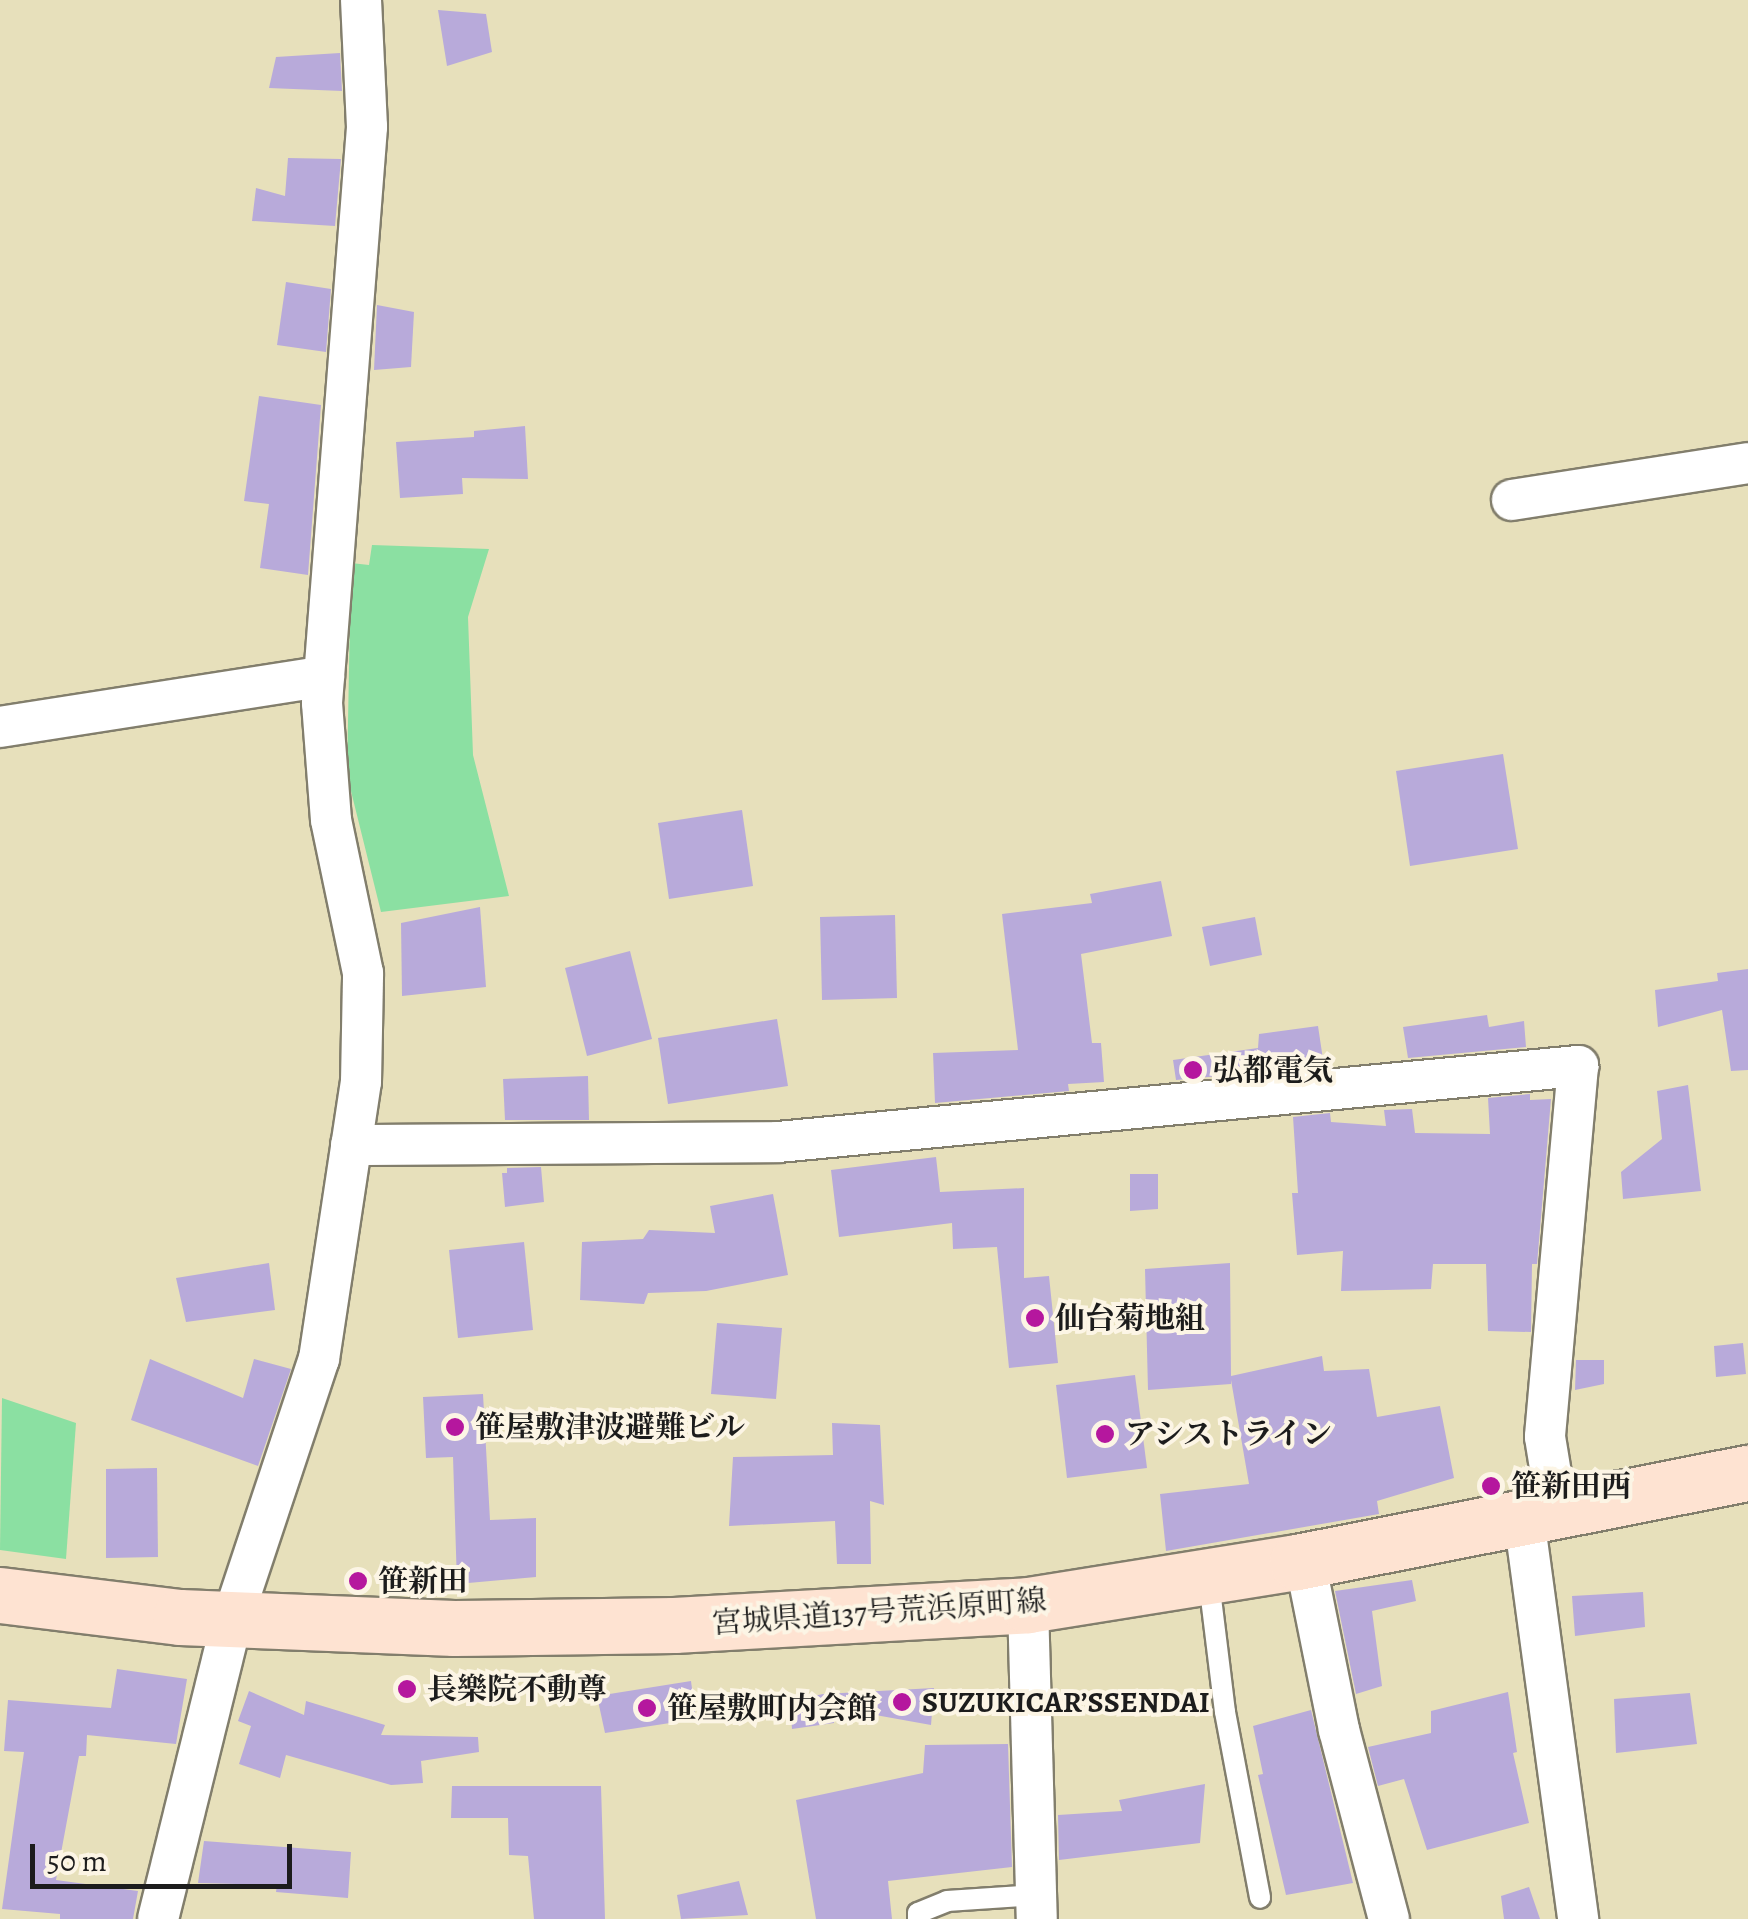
<!DOCTYPE html>
<html>
<head>
<meta charset="utf-8">
<style>
  body { margin:0 }
  #map { position:relative; width:1748px; height:1919px; overflow:hidden; background:#e7e0bb; font-family:Alegreya,"Noto Serif JP",serif }
  div>[style] { position:absolute }
  [style*='--x'] { left:calc(var(--x)*1px); top:calc(var(--y)*1px); width:calc(var(--w)*1px); rotate:calc(var(--a)*1deg) }
  .green>* { inset:0; background:#8be0a2 }
  .building>* { inset:0; background:#b8aada }
  .roads { filter:drop-shadow(2px 0 #827e6c) drop-shadow(-2px 0 #827e6c) drop-shadow(0 2px #827e6c) drop-shadow(0 -2px #827e6c) }
  .service>* { height:20px; margin:-10px; padding:0 10px; transform-origin:10px; border-radius:10px; background:#fff }
  .minor>* { height:40px; margin:-20px; padding:0 20px; transform-origin:20px; border-radius:20px; background:#fff }
  .secondary>* { height:55px; margin:-27.5px; padding:0 27.5px; transform-origin:27.5px; border-radius:27.5px; background:#fee3d2 }
  .dots>* { width:28px; height:28px; translate:-50% -50%; box-sizing:border-box; border:5px solid #fcf5e5; border-radius:50% }
  span { translate:-50% -50%; white-space:nowrap; text-align:center; line-height:1.15; -webkit-text-stroke:8px #fcf5e5; paint-order:stroke }
  .poi-label { font-size:30px; color:#1c1c1c; font-weight:700 }
  .left { translate:0 -50%; text-align:left }
  .street-label { font-size:30px; color:#1c1c1c }
  .scale { position:absolute; left:30px; top:1844px; width:262px; height:45px; box-sizing:border-box; border:5px solid #1c1c1c; border-top:0; padding-left:12px; font-size:30px; line-height:35px; white-space:nowrap; color:#1c1c1c; -webkit-text-stroke:8px #fcf5e5; paint-order:stroke }
</style>
</head>
<body>
<div id="map">
  <div class="green">
    <div style="clip-path:polygon(372px 545px,489px 549px,468px 617px,473px 755px,509px 896px,381px 912px,347px 775px,351px 563px,369px 565px)"></div>
    <div style="clip-path:polygon(2px 1398px,76px 1423px,66px 1559px,0 1550px)"></div>
  </div>
  <div class="building">
    <div style="clip-path:polygon(438px 10px,486px 14px,492px 52px,447px 66px)"></div>
    <div style="clip-path:polygon(340px 53px,342px 91px,269px 88px,276px 57px)"></div>
    <div style="clip-path:polygon(288px 158px,341px 159px,335px 226px,252px 221px,256px 188px,285px 196px)"></div>
    <div style="clip-path:polygon(286px 282px,331px 289px,326px 352px,277px 345px)"></div>
    <div style="clip-path:polygon(377px 305px,414px 312px,411px 367px,374px 370px)"></div>
    <div style="clip-path:polygon(259px 396px,321px 405px,308px 575px,260px 568px,269px 504px,244px 501px)"></div>
    <div style="clip-path:polygon(525px 426px,528px 479px,462px 478px,463px 494px,400px 498px,396px 442px,474px 437px,474px 431px)"></div>
    <div style="clip-path:polygon(1503px 754px,1518px 849px,1410px 866px,1396px 771px)"></div>
    <div style="clip-path:polygon(742px 810px,753px 886px,669px 899px,658px 823px)"></div>
    <div style="clip-path:polygon(1161px 881px,1172px 936px,1081px 954px,1092px 1043px,1101px 1043px,1104px 1082px,1068px 1084px,1069px 1091px,935px 1103px,933px 1053px,1018px 1050px,1002px 914px,1092px 903px,1090px 894px)"></div>
    <div style="clip-path:polygon(480px 907px,486px 987px,402px 996px,401px 923px)"></div>
    <div style="clip-path:polygon(895px 915px,897px 998px,822px 1000px,820px 917px)"></div>
    <div style="clip-path:polygon(1255px 917px,1262px 955px,1210px 966px,1202px 927px)"></div>
    <div style="clip-path:polygon(630px 951px,652px 1039px,587px 1056px,565px 968px)"></div>
    <div style="clip-path:polygon(1748px 969px,1748px 1070px,1731px 1071px,1722px 1010px,1658px 1027px,1655px 990px,1718px 981px,1717px 973px)"></div>
    <div style="clip-path:polygon(1487px 1015px,1489px 1027px,1524px 1021px,1526px 1047px,1408px 1058px,1403px 1027px)"></div>
    <div style="clip-path:polygon(777px 1019px,788px 1086px,668px 1104px,658px 1038px)"></div>
    <div style="clip-path:polygon(1318px 1026px,1324px 1066px,1176px 1080px,1173px 1060px,1258px 1048px,1259px 1034px)"></div>
    <div style="clip-path:polygon(588px 1076px,589px 1120px,505px 1120px,503px 1079px)"></div>
    <div style="clip-path:polygon(1688px 1085px,1701px 1191px,1623px 1199px,1621px 1172px,1662px 1139px,1657px 1091px)"></div>
    <div style="clip-path:polygon(1530px 1094px,1530px 1100px,1551px 1099px,1537px 1264px,1532px 1264px,1531px 1332px,1488px 1331px,1486px 1264px,1433px 1264px,1431px 1289px,1341px 1291px,1343px 1251px,1297px 1255px,1292px 1193px,1298px 1193px,1293px 1117px,1330px 1113px,1331px 1122px,1386px 1126px,1384px 1110px,1412px 1109px,1415px 1133px,1490px 1134px,1488px 1098px)"></div>
    <div style="clip-path:polygon(936px 1157px,940px 1192px,1024px 1188px,1024px 1278px,1049px 1276px,1058px 1363px,1009px 1368px,997px 1247px,953px 1249px,952px 1223px,839px 1237px,831px 1170px)"></div>
    <div style="clip-path:polygon(541px 1167px,544px 1202px,505px 1207px,502px 1173px,507px 1173px,507px 1168px)"></div>
    <div style="clip-path:polygon(1130px 1174px,1158px 1174px,1158px 1209px,1130px 1211px)"></div>
    <div style="clip-path:polygon(773px 1194px,788px 1275px,706px 1291px,648px 1293px,644px 1304px,580px 1300px,582px 1242px,643px 1239px,649px 1230px,715px 1233px,710px 1206px)"></div>
    <div style="clip-path:polygon(524px 1242px,533px 1330px,458px 1338px,449px 1250px)"></div>
    <div style="clip-path:polygon(269px 1263px,275px 1310px,186px 1322px,176px 1278px)"></div>
    <div style="clip-path:polygon(1230px 1263px,1231px 1376px,1322px 1356px,1324px 1371px,1369px 1369px,1377px 1417px,1440px 1406px,1454px 1478px,1377px 1501px,1379px 1514px,1166px 1551px,1160px 1494px,1249px 1484px,1231px 1380px,1231px 1384px,1148px 1390px,1145px 1269px)"></div>
    <div style="clip-path:polygon(717px 1323px,782px 1328px,776px 1399px,711px 1394px)"></div>
    <div style="clip-path:polygon(1743px 1343px,1746px 1374px,1716px 1377px,1714px 1346px)"></div>
    <div style="clip-path:polygon(150px 1359px,243px 1398px,254px 1359px,291px 1369px,258px 1466px,131px 1420px)"></div>
    <div style="clip-path:polygon(1576px 1360px,1604px 1360px,1604px 1384px,1575px 1390px)"></div>
    <div style="clip-path:polygon(1135px 1375px,1147px 1468px,1067px 1478px,1056px 1385px)"></div>
    <div style="clip-path:polygon(483px 1394px,490px 1520px,536px 1518px,536px 1577px,457px 1584px,453px 1457px,426px 1458px,423px 1397px)"></div>
    <div style="clip-path:polygon(832px 1423px,880px 1425px,884px 1505px,870px 1501px,871px 1564px,837px 1564px,835px 1521px,729px 1526px,733px 1457px,833px 1455px)"></div>
    <div style="clip-path:polygon(157px 1468px,158px 1557px,106px 1558px,106px 1469px)"></div>
    <div style="clip-path:polygon(1412px 1580px,1416px 1601px,1372px 1611px,1382px 1686px,1356px 1694px,1335px 1591px)"></div>
    <div style="clip-path:polygon(1643px 1592px,1645px 1627px,1575px 1636px,1572px 1596px)"></div>
    <div style="clip-path:polygon(117px 1669px,187px 1679px,176px 1744px,87px 1735px,86px 1756px,79px 1756px,56px 1880px,138px 1891px,133px 1919px,60px 1919px,60px 1914px,2px 1909px,24px 1752px,4px 1751px,8px 1700px,111px 1708px)"></div>
    <div style="clip-path:polygon(691px 1681px,696px 1719px,605px 1733px,597px 1696px)"></div>
    <div style="clip-path:polygon(934px 1688px,931px 1725px,831px 1707px,834px 1723px,792px 1729px,790px 1701px,823px 1694px)"></div>
    <div style="clip-path:polygon(249px 1691px,304px 1715px,306px 1701px,385px 1725px,381px 1735px,478px 1737px,479px 1752px,421px 1761px,423px 1783px,391px 1785px,286px 1755px,280px 1778px,239px 1764px,251px 1726px,238px 1721px)"></div>
    <div style="clip-path:polygon(1508px 1692px,1517px 1752px,1513px 1753px,1529px 1823px,1427px 1850px,1404px 1779px,1378px 1786px,1368px 1747px,1431px 1733px,1431px 1711px)"></div>
    <div style="clip-path:polygon(1690px 1693px,1697px 1744px,1616px 1753px,1614px 1699px)"></div>
    <div style="clip-path:polygon(1311px 1710px,1353px 1883px,1286px 1895px,1258px 1775px,1263px 1774px,1253px 1726px)"></div>
    <div style="clip-path:polygon(1008px 1744px,1012px 1867px,888px 1881px,892px 1919px,816px 1919px,796px 1800px,923px 1773px,925px 1745px)"></div>
    <div style="clip-path:polygon(1205px 1784px,1200px 1843px,1059px 1860px,1058px 1815px,1122px 1811px,1119px 1800px)"></div>
    <div style="clip-path:polygon(452px 1786px,601px 1786px,605px 1919px,534px 1919px,528px 1856px,509px 1855px,508px 1818px,451px 1818px)"></div>
    <div style="clip-path:polygon(204px 1841px,351px 1852px,348px 1898px,276px 1892px,277px 1885px,198px 1883px)"></div>
    <div style="clip-path:polygon(739px 1881px,748px 1915px,681px 1919px,677px 1895px)"></div>
    <div style="clip-path:polygon(1529px 1887px,1540px 1919px,1504px 1919px,1501px 1896px)"></div>
  </div>
  <div class="roads">
    <div class="service">
      <div style="--x:1211;--y:1598;--w:115;--a:83"></div>
      <div style="--x:1225;--y:1712;--w:189;--a:79.3"></div>
      <div style="--x:918;--y:1919;--w:6;--a:-90"></div>
      <div style="--x:918;--y:1913;--w:31;--a:-22"></div>
      <div style="--x:947;--y:1901;--w:90;--a:-3.8"></div>
    </div>
    <div class="minor">
      <div style="--x:1512;--y:500;--w:239;--a:-8.9"></div>
      <div style="--x:0;--y:727;--w:328;--a:-8.9"></div>
      <div style="--x:351;--y:1145;--w:427;--a:-0.4"></div>
      <div style="--x:778;--y:1142;--w:804;--a:-5.43"></div>
      <div style="--x:1578;--y:1066;--w:372;--a:95.1"></div>
      <div style="--x:1545;--y:1437;--w:74;--a:80.7"></div>
      <div style="--x:1524;--y:1518;--w:405;--a:82.3"></div>
      <div style="--x:1309;--y:1581;--w:152;--a:78.6"></div>
      <div style="--x:1339;--y:1730;--w:196;--a:75.2"></div>
      <div style="--x:1028;--y:1605;--w:314;--a:88.4"></div>
      <div style="--x:158;--y:1919;--w:308;--a:-76.1"></div>
      <div style="--x:232;--y:1620;--w:275;--a:-71.6"></div>
      <div style="--x:319;--y:1359;--w:280;--a:-81.4"></div>
      <div style="--x:361;--y:1082;--w:109;--a:-88.9"></div>
      <div style="--x:363;--y:973;--w:156;--a:-101.8"></div>
      <div style="--x:331;--y:820;--w:117;--a:-94.4"></div>
      <div style="--x:322;--y:703;--w:578;--a:-85.53"></div>
      <div style="--x:367;--y:127;--w:127;--a:-92.7"></div>
    </div>
    <div class="secondary">
      <div style="--x:0;--y:1595;--w:181;--a:7"></div>
      <div style="--x:180;--y:1617;--w:274;--a:2.3"></div>
      <div style="--x:454;--y:1628;--w:220;--a:-0.8"></div>
      <div style="--x:674;--y:1625;--w:355;--a:-3.2"></div>
      <div style="--x:1028;--y:1605;--w:272;--a:-9.1"></div>
      <div style="--x:1297;--y:1562;--w:460;--a:-11.2"></div>
    </div>
  </div>
  <div class="dots">
    <div style="left:1193px;top:1070px;background:#b5179e"></div>
    <div style="left:1035px;top:1318px;background:#b5179e"></div>
    <div style="left:455px;top:1427px;background:#b5179e"></div>
    <div style="left:1105px;top:1434px;background:#b5179e"></div>
    <div style="left:1491px;top:1486px;background:#b5179e"></div>
    <div style="left:358px;top:1581px;background:#b5179e"></div>
    <div style="left:407px;top:1689px;background:#b5179e"></div>
    <div style="left:902px;top:1702px;background:#b5179e"></div>
    <div style="left:647px;top:1708px;background:#b5179e"></div>
  </div>
  <div class="poi-label">
    <span class="left" style="left:1213px;top:1070px">弘都電気</span>
    <span class="left" style="left:1055px;top:1318px">仙台菊地組</span>
    <span class="left" style="left:475px;top:1427px">笹屋敷津波避難ビル</span>
    <span class="left" style="left:1125px;top:1434px">アシストライン</span>
    <span class="left" style="left:1511px;top:1486px">笹新田西</span>
    <span class="left" style="left:378px;top:1581px">笹新田</span>
    <span class="left" style="left:427px;top:1689px">長樂院不動尊</span>
    <span class="left" style="left:922px;top:1702px">SUZUKICAR’SSENDAI</span>
    <span class="left" style="left:667px;top:1708px">笹屋敷町内会館</span>
  </div>
  <div class="street-label">
    <span style="left:879px;top:1612px;rotate:-4deg">宮城県道137号荒浜原町線</span>
  </div>
  <div class="scale">50 m</div>
</div>
</body>
</html>
